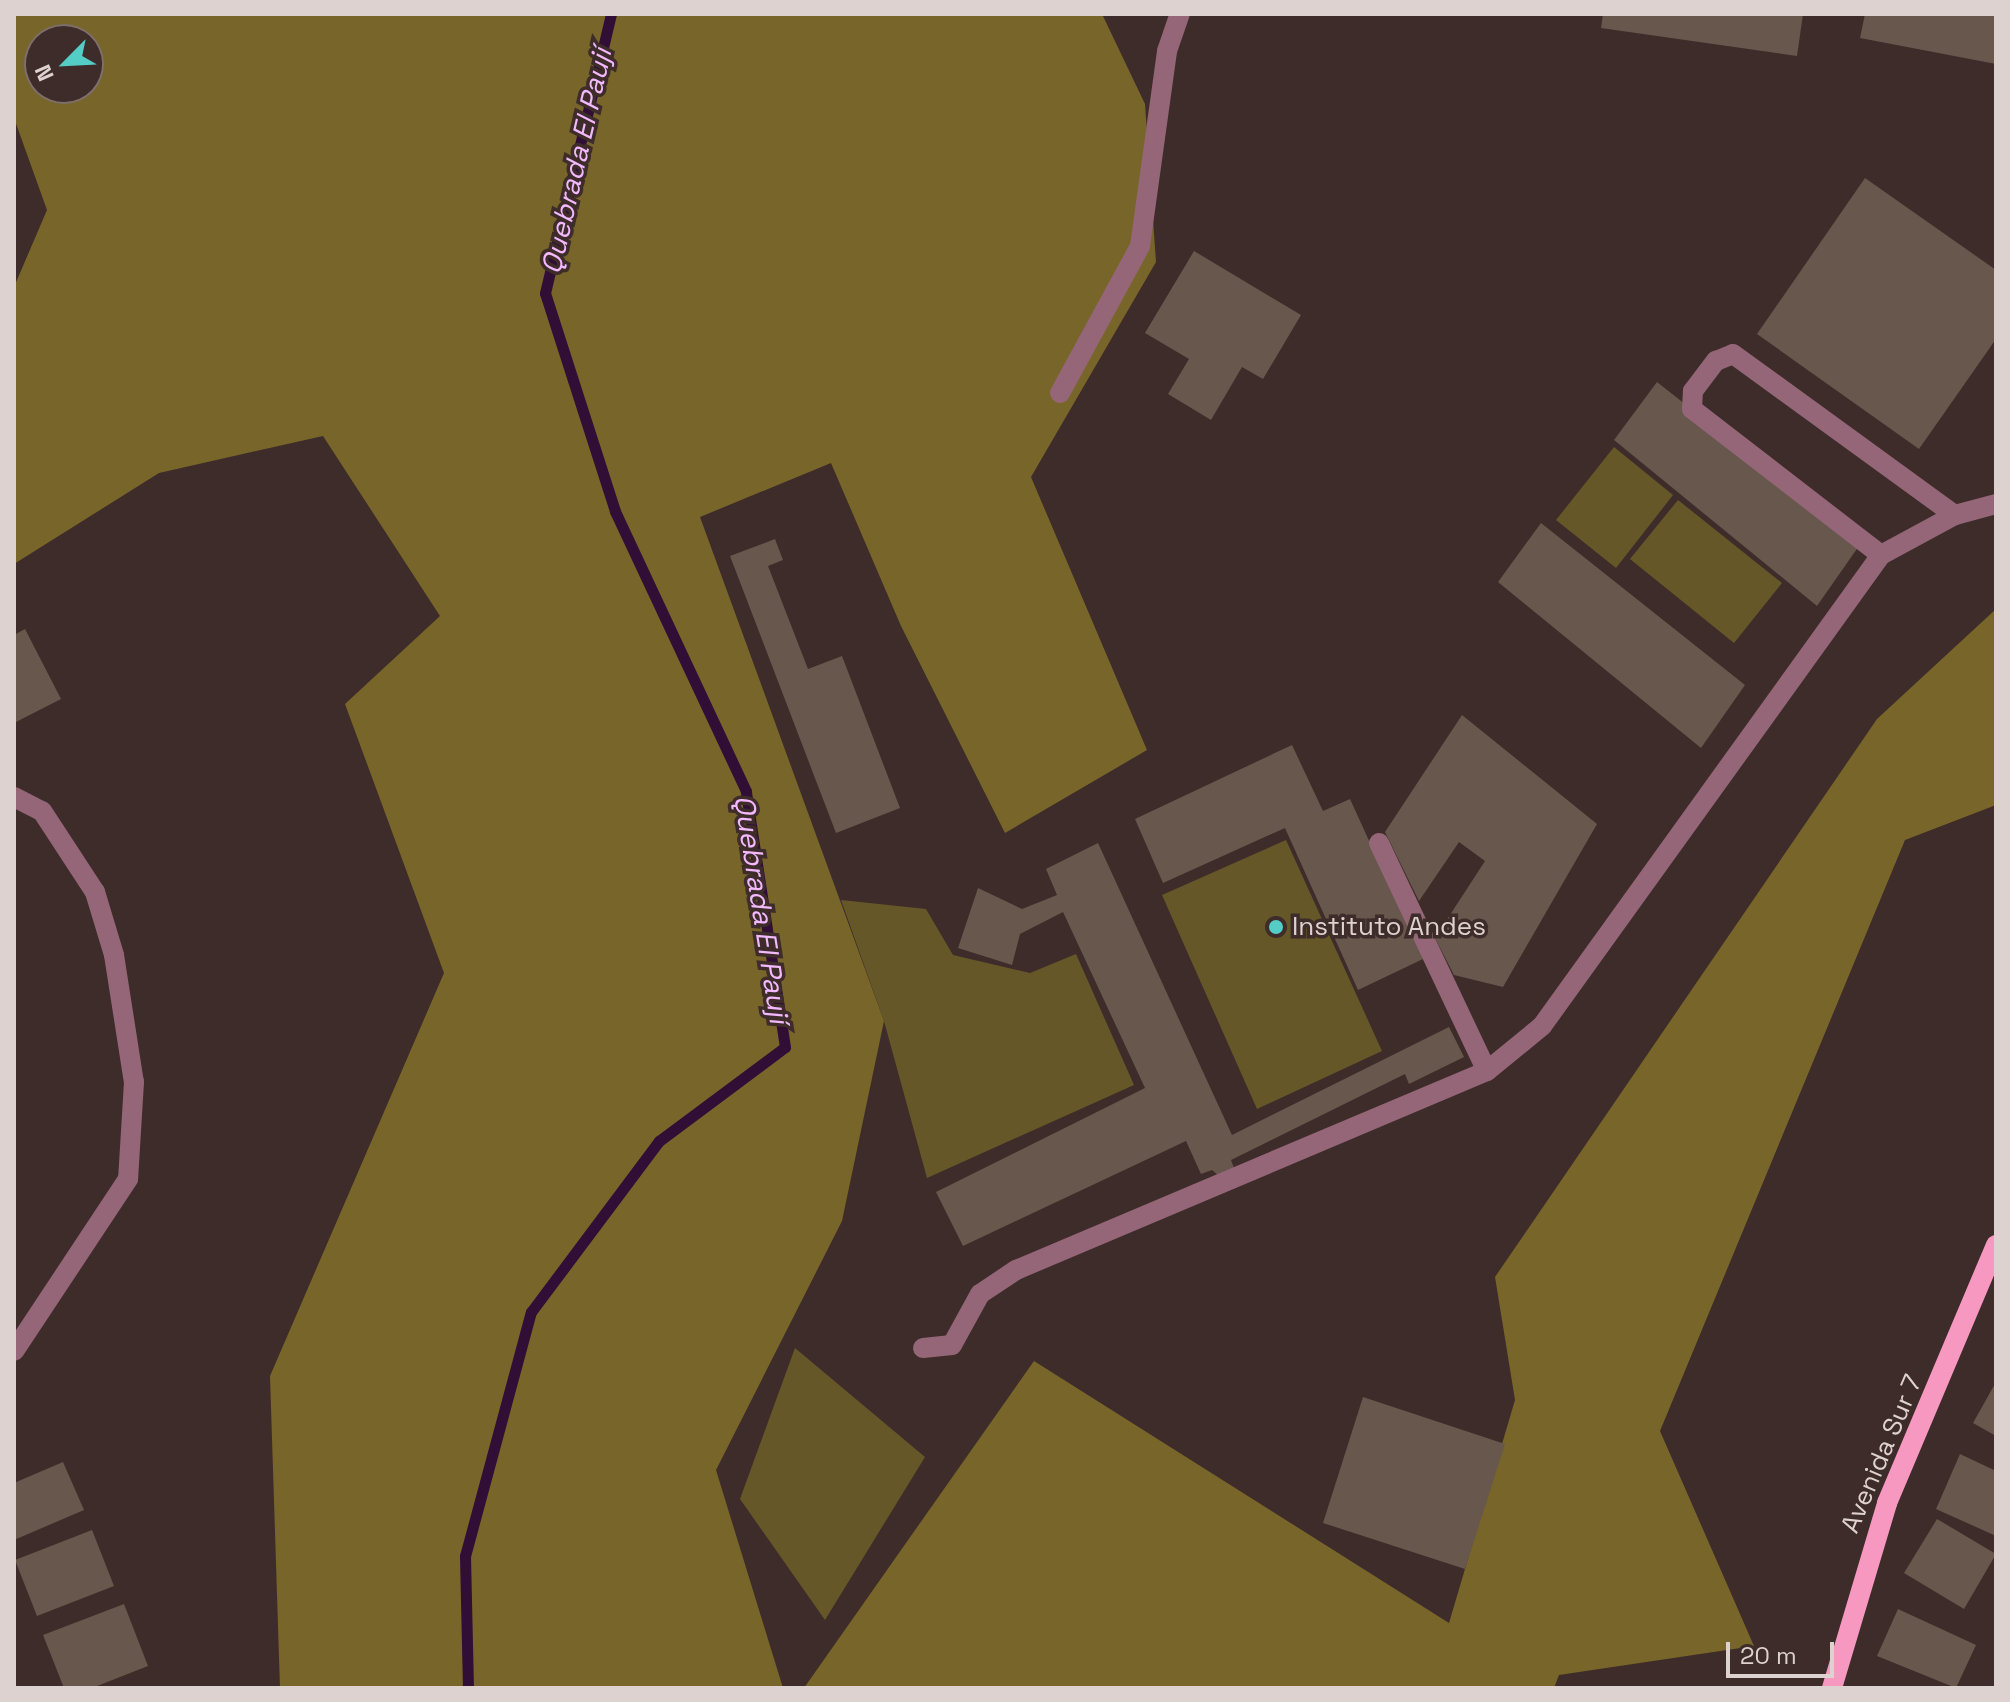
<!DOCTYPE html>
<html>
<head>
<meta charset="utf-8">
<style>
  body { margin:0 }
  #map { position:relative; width:2010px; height:1702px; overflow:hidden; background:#3e2c2a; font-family:"Space Grotesk",sans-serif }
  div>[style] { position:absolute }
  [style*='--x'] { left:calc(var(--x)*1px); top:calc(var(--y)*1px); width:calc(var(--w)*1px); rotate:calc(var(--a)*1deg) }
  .green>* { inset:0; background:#665728 }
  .forest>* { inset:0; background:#786529 }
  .stream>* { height:11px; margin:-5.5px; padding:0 5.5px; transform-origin:5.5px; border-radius:5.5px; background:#300e36 }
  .building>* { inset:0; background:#67574c }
  .minor>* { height:20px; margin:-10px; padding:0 10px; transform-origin:10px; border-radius:10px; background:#946678 }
  .major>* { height:20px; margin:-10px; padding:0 10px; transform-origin:10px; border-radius:10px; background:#f698bf }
  .dots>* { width:22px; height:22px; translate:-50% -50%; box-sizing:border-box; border:4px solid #3e2c2a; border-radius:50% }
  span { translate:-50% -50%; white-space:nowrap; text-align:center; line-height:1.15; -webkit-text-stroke:7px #3e2c2a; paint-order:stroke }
  .poi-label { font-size:26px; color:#ded2d0 }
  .left { translate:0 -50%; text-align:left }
  .street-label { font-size:26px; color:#ded2d0 }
  .water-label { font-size:28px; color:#f3b9fe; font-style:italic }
  .frame { position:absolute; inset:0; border:16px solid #ded2d0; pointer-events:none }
  .north { position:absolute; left:24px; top:24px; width:80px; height:80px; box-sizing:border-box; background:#3e2c2a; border:2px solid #7e6e6c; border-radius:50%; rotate:246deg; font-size:22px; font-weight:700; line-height:32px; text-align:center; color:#ded2d0 }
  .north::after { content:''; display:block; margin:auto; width:28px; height:36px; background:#54cdc6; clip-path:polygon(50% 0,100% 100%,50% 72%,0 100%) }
  .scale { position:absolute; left:1726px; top:1642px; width:108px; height:36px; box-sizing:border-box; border:4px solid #ded2d0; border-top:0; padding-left:10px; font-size:24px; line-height:28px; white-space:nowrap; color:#ded2d0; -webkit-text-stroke:6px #3e2c2a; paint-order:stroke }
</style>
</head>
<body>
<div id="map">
  <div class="green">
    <div style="clip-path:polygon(1614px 447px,1673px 495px,1616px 568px,1556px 520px)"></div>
    <div style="clip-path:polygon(1678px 500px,1782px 583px,1734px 643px,1630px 559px)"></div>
    <div style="clip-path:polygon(1286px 840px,1382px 1051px,1257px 1109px,1162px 895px)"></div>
    <div style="clip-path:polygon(841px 900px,926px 909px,953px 955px,1030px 973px,1076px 954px,1134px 1085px,927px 1178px,884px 1021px)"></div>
    <div style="clip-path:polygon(795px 1348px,925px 1457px,825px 1620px,740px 1499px)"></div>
  </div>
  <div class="forest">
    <div style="clip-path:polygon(evenodd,14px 14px,1102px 14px,1145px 104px,1156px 262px,1031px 477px,1147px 750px,1005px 833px,901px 626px,831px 463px,700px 517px,884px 1021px,842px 1221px,716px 1470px,783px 1688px,280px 1688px,270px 1376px,444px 973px,345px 704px,440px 616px,323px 436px,159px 473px,14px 564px,14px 287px,47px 210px,14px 118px,14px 14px,40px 40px,88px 40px,88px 88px,40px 88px,40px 40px)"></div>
    <div style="clip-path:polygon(1996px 609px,1996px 805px,1905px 840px,1660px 1431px,1754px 1646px,1559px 1675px,1554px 1688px,804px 1688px,1034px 1361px,1449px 1623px,1515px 1400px,1495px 1277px,1877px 719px)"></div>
  </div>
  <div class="stream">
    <div style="--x:468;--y:1688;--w:132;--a:-91.3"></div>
    <div style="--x:465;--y:1556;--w:253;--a:-74.9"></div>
    <div style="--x:531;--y:1312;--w:214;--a:-53.2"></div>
    <div style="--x:659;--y:1141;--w:157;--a:-36.7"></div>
    <div style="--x:785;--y:1047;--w:259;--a:-98.7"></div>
    <div style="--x:746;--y:791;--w:309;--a:-115.1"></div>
    <div style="--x:615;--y:511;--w:229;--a:-107.8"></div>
    <div style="--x:545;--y:293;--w:287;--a:-76.7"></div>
  </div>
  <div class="building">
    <div style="clip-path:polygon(1603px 14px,1803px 14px,1797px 56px,1601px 28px)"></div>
    <div style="clip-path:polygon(1865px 14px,1996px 14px,1996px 64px,1860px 38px)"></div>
    <div style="clip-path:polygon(1865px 178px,1996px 270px,1996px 339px,1919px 449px,1757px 334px)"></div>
    <div style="clip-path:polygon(1194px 251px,1301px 315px,1263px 379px,1242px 367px,1211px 420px,1168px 394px,1189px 359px,1145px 333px)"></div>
    <div style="clip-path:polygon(1657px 382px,1861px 543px,1817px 606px,1614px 440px)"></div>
    <div style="clip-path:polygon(1541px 523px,1745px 685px,1701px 748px,1498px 582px)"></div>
    <div style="clip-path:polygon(775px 539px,783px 560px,768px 566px,808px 669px,842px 656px,900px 808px,836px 833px,730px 556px)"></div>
    <div style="clip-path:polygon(25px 629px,61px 699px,14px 723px,14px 635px)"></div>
    <div style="clip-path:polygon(1462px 715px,1597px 824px,1503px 987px,1454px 975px,1435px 938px,1485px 861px,1459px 842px,1419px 901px,1385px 832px)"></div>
    <div style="clip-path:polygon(1292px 745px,1323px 811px,1350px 799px,1423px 959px,1358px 990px,1285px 828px,1163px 883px,1135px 819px)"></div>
    <div style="clip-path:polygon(1098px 843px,1232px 1135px,1449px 1027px,1464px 1057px,1409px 1084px,1405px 1074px,1231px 1160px,1234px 1168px,1219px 1176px,1212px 1170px,1201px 1174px,1186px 1141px,963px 1246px,936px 1192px,1145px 1088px,1063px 912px,1020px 934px,1012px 965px,958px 948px,978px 888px,1022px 909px,1057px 895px,1046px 869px)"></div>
    <div style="clip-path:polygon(1996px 1382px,1996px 1436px,1973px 1423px)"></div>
    <div style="clip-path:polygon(1363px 1397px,1505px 1444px,1465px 1569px,1323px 1523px)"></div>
    <div style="clip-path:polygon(1960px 1454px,1996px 1471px,1996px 1536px,1936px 1509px)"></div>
    <div style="clip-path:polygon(63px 1462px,84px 1510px,14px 1540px,14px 1483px)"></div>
    <div style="clip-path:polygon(1937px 1519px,1996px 1554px,1964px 1609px,1904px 1573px)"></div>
    <div style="clip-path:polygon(92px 1530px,114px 1586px,37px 1616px,15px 1560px)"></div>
    <div style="clip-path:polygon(124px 1604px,148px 1666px,92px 1688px,64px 1688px,43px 1635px)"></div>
    <div style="clip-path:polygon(1898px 1609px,1976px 1645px,1956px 1688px,1877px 1656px)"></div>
  </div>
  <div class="minor">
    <div style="--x:1060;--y:393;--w:167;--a:-61.4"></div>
    <div style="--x:1140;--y:246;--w:197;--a:-82.1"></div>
    <div style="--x:1167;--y:51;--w:39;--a:-71"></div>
    <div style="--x:1881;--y:555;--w:239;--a:-142.3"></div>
    <div style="--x:1692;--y:409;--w:18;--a:-87"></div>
    <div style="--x:1693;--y:391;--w:38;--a:-53"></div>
    <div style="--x:1716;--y:361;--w:18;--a:-22"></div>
    <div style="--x:1733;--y:354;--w:274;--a:36"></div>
    <div style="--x:14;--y:797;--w:31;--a:27"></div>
    <div style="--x:42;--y:811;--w:97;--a:56.8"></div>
    <div style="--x:95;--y:892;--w:66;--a:73.2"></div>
    <div style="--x:114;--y:955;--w:129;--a:81.1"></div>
    <div style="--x:134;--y:1082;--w:97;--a:93.5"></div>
    <div style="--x:128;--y:1179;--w:206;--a:123.5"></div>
    <div style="--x:1379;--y:843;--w:252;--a:64.7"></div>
    <div style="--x:923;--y:1348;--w:29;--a:-6"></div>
    <div style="--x:952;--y:1345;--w:58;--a:-61.2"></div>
    <div style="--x:980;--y:1294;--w:43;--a:-33.7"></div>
    <div style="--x:1016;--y:1270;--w:511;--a:-22.9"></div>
    <div style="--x:1487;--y:1071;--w:71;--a:-39.3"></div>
    <div style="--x:1542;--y:1026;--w:580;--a:-54.26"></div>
    <div style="--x:1881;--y:555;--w:84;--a:-28.4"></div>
    <div style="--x:1955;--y:515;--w:42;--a:-15"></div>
  </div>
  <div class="major">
    <div style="--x:1832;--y:1688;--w:193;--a:-73.4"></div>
    <div style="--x:1887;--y:1503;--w:280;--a:-67.1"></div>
  </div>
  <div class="dots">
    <div style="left:1276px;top:927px;background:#54cdc6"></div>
  </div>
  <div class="poi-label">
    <span class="left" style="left:1292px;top:927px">Instituto Andes</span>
  </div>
  <div class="street-label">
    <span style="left:1882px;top:1454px;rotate:-67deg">Avenida Sur 7</span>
  </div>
  <div class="water-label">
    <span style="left:576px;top:161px;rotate:-77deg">Quebrada El Paují</span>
    <span style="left:762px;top:909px;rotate:81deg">Quebrada El Paují</span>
  </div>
  <div class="frame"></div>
  <div class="north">N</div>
  <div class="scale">20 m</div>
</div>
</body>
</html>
